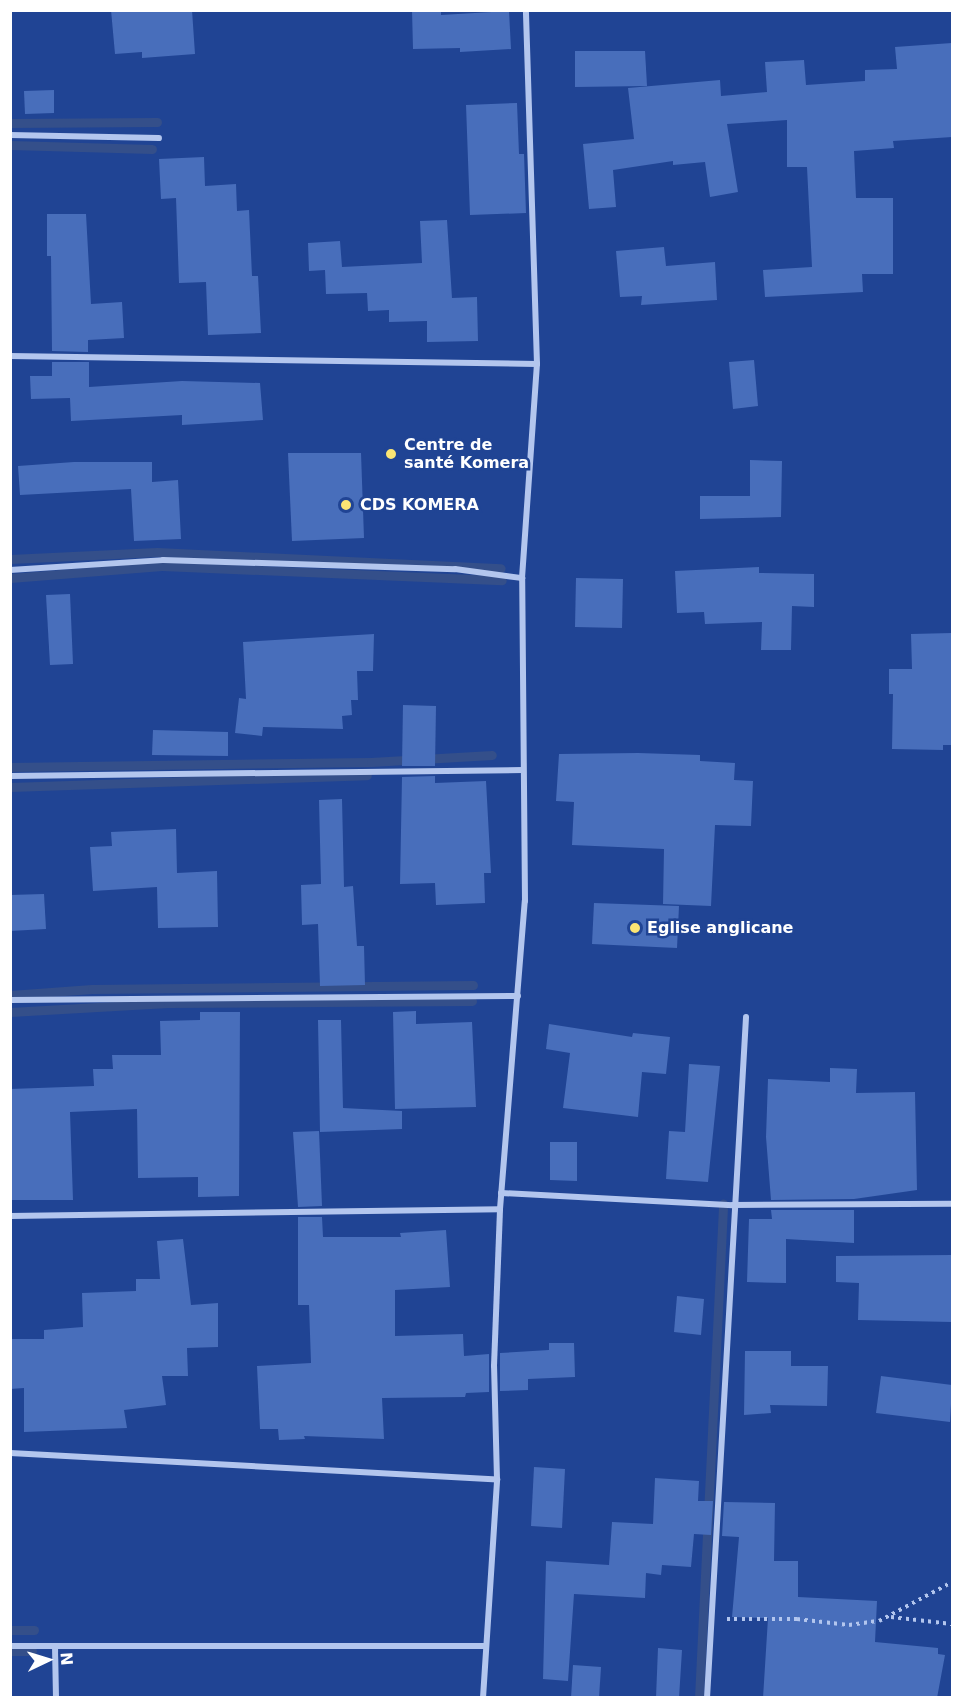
<!DOCTYPE html>
<html>
<head>
<meta charset="utf-8">
<style>
  body { margin:0 }
  #map { position:relative; width:963px; height:1708px; overflow:hidden; background:#204494; font-family:"DejaVu Sans",sans-serif }
  div>[style] { position:absolute }
  [style*='--x'] { left:calc(var(--x)*1px); top:calc(var(--y)*1px); width:calc(var(--w)*1px); rotate:calc(var(--a)*1deg) }
  .stream>* { height:9px; margin:-4.5px; padding:0 4.5px; transform-origin:4.5px; border-radius:4.5px; background:#344f8a }
  .building>* { inset:0; background:#486ebb }
  .path>* { height:4px; margin-top:-2px; transform-origin:0; background:repeating-linear-gradient(90deg,#b3c6ee 0 3px,transparent 0 7.5px) }
  .street>* { height:6px; margin:-3px; padding:0 3px; transform-origin:3px; border-radius:3px; background:#b3c6ee }
  .dots>* { width:16px; height:16px; translate:-50% -50%; box-sizing:border-box; border:3px solid #204494; border-radius:50% }
  span { translate:-50% -50%; white-space:nowrap; text-align:center; line-height:1.15; -webkit-text-stroke:5px #204494; paint-order:stroke }
  .poi-label { font-size:16px; color:#fff; font-weight:700 }
  .left { translate:0 -50%; text-align:left }
  .frame { position:absolute; inset:0; border:12px solid #fff; pointer-events:none }
  .north { position:absolute; left:18px; top:1630px; width:60px; height:60px; -webkit-text-stroke:4px #204494; paint-order:stroke; rotate:86deg; font-size:16px; font-weight:700; line-height:24px; text-align:center; color:#fff }
  .north::after { content:''; display:block; margin:auto; width:21px; height:27px; background:#fff; clip-path:polygon(50% 0,100% 100%,50% 72%,0 100%) }
</style>
</head>
<body>
<div id="map">
  <div class="stream">
    <div style="--x:10;--y:123;--w:147;--a:-0.4"></div>
    <div style="--x:10;--y:145;--w:142;--a:1.6"></div>
    <div style="--x:10;--y:559;--w:147;--a:-2.7"></div>
    <div style="--x:157;--y:552;--w:344;--a:2.7"></div>
    <div style="--x:10;--y:578;--w:152;--a:-4.5"></div>
    <div style="--x:162;--y:566;--w:340;--a:2.4"></div>
    <div style="--x:10;--y:767;--w:361;--a:-0.8"></div>
    <div style="--x:371;--y:762;--w:121;--a:-3.3"></div>
    <div style="--x:10;--y:787;--w:357;--a:-1.9"></div>
    <div style="--x:10;--y:995;--w:82;--a:-4.2"></div>
    <div style="--x:92;--y:989;--w:381;--a:-0.6"></div>
    <div style="--x:10;--y:1012;--w:158;--a:-3.3"></div>
    <div style="--x:168;--y:1003;--w:304;--a:-0.4"></div>
    <div style="--x:10;--y:1630;--w:24;--a:0"></div>
    <div style="--x:10;--y:1651;--w:22;--a:0"></div>
    <div style="--x:699;--y:1698;--w:495;--a:-87.2"></div>
  </div>
  <div class="building">
    <div style="clip-path:polygon(111px 10px,192px 10px,195px 54px,142px 58px,142px 52px,115px 54px)"></div>
    <div style="clip-path:polygon(412px 10px,441px 10px,441px 15px,509px 11px,511px 49px,460px 52px,460px 48px,413px 49px)"></div>
    <div style="clip-path:polygon(952px 43px,952px 137px,893px 141px,894px 148px,854px 151px,856px 198px,893px 198px,893px 274px,862px 274px,863px 292px,765px 297px,763px 270px,812px 267px,807px 167px,787px 167px,787px 120px,727px 124px,738px 192px,710px 197px,705px 162px,673px 165px,673px 161px,613px 170px,616px 207px,589px 209px,583px 144px,634px 139px,628px 88px,720px 80px,721px 96px,767px 92px,765px 62px,804px 60px,806px 85px,865px 81px,865px 70px,897px 69px,895px 47px)"></div>
    <div style="clip-path:polygon(575px 51px,645px 51px,647px 86px,575px 87px)"></div>
    <div style="clip-path:polygon(54px 90px,54px 113px,25px 114px,24px 91px)"></div>
    <div style="clip-path:polygon(517px 103px,519px 154px,524px 154px,526px 213px,470px 215px,466px 105px)"></div>
    <div style="clip-path:polygon(204px 157px,205px 186px,236px 184px,237px 211px,249px 210px,252px 276px,258px 276px,261px 333px,208px 335px,206px 282px,179px 283px,176px 198px,161px 199px,159px 159px)"></div>
    <div style="clip-path:polygon(47px 214px,86px 214px,91px 304px,122px 302px,124px 338px,88px 340px,88px 352px,52px 351px,51px 256px,47px 256px)"></div>
    <div style="clip-path:polygon(447px 220px,452px 298px,477px 297px,478px 341px,427px 342px,427px 321px,389px 322px,389px 310px,368px 311px,367px 293px,326px 294px,325px 270px,309px 271px,308px 243px,340px 241px,342px 267px,422px 263px,420px 221px)"></div>
    <div style="clip-path:polygon(664px 247px,666px 266px,715px 262px,717px 300px,641px 305px,642px 296px,620px 297px,616px 251px)"></div>
    <div style="clip-path:polygon(754px 360px,758px 406px,733px 409px,729px 362px)"></div>
    <div style="clip-path:polygon(52px 362px,89px 362px,89px 387px,182px 381px,260px 383px,263px 420px,182px 425px,182px 415px,71px 421px,70px 398px,31px 399px,30px 376px,52px 376px)"></div>
    <div style="clip-path:polygon(288px 453px,361px 453px,364px 538px,292px 541px)"></div>
    <div style="clip-path:polygon(750px 460px,782px 461px,781px 517px,700px 519px,700px 496px,750px 496px)"></div>
    <div style="clip-path:polygon(74px 462px,152px 462px,152px 482px,178px 480px,181px 539px,134px 541px,131px 489px,20px 495px,18px 466px)"></div>
    <div style="clip-path:polygon(759px 567px,759px 573px,814px 574px,814px 607px,792px 606px,791px 650px,761px 650px,762px 622px,705px 624px,704px 612px,677px 613px,675px 571px)"></div>
    <div style="clip-path:polygon(576px 578px,623px 579px,622px 628px,575px 627px)"></div>
    <div style="clip-path:polygon(70px 594px,73px 664px,50px 665px,46px 595px)"></div>
    <div style="clip-path:polygon(952px 633px,952px 745px,943px 745px,943px 750px,892px 749px,893px 694px,889px 694px,889px 669px,912px 669px,911px 634px)"></div>
    <div style="clip-path:polygon(374px 634px,373px 671px,357px 671px,358px 700px,351px 700px,352px 715px,342px 716px,343px 729px,263px 727px,262px 736px,235px 733px,239px 698px,246px 699px,243px 642px)"></div>
    <div style="clip-path:polygon(403px 705px,436px 706px,435px 766px,402px 766px)"></div>
    <div style="clip-path:polygon(153px 730px,228px 732px,228px 756px,152px 755px)"></div>
    <div style="clip-path:polygon(638px 753px,700px 755px,700px 761px,735px 763px,734px 780px,753px 781px,751px 826px,715px 825px,711px 906px,663px 904px,664px 849px,572px 845px,574px 802px,556px 801px,559px 754px)"></div>
    <div style="clip-path:polygon(435px 776px,435px 783px,486px 781px,491px 873px,484px 873px,485px 903px,436px 905px,435px 883px,400px 884px,402px 777px)"></div>
    <div style="clip-path:polygon(342px 799px,344px 887px,353px 886px,357px 946px,364px 946px,365px 985px,320px 986px,318px 924px,302px 925px,301px 885px,321px 884px,319px 800px)"></div>
    <div style="clip-path:polygon(176px 829px,177px 873px,217px 871px,218px 927px,158px 928px,157px 887px,93px 891px,90px 847px,112px 846px,111px 832px)"></div>
    <div style="clip-path:polygon(44px 894px,46px 929px,10px 931px,10px 895px)"></div>
    <div style="clip-path:polygon(594px 903px,679px 906px,677px 948px,592px 944px)"></div>
    <div style="clip-path:polygon(416px 1011px,416px 1024px,472px 1022px,476px 1107px,395px 1109px,393px 1012px)"></div>
    <div style="clip-path:polygon(200px 1012px,240px 1012px,239px 1196px,198px 1197px,198px 1177px,138px 1178px,137px 1109px,70px 1112px,73px 1200px,10px 1200px,10px 1089px,94px 1086px,93px 1069px,113px 1069px,112px 1055px,161px 1055px,160px 1021px,200px 1020px)"></div>
    <div style="clip-path:polygon(318px 1020px,341px 1020px,343px 1108px,402px 1111px,402px 1129px,320px 1132px)"></div>
    <div style="clip-path:polygon(549px 1024px,632px 1037px,633px 1033px,670px 1037px,666px 1074px,642px 1072px,638px 1117px,563px 1108px,570px 1053px,546px 1049px)"></div>
    <div style="clip-path:polygon(689px 1064px,720px 1066px,708px 1182px,666px 1179px,669px 1131px,685px 1132px)"></div>
    <div style="clip-path:polygon(830px 1068px,857px 1069px,856px 1093px,915px 1092px,917px 1190px,854px 1199px,771px 1200px,766px 1137px,768px 1079px,830px 1082px)"></div>
    <div style="clip-path:polygon(319px 1131px,322px 1206px,298px 1207px,293px 1132px)"></div>
    <div style="clip-path:polygon(550px 1142px,577px 1142px,577px 1181px,550px 1180px)"></div>
    <div style="clip-path:polygon(771px 1210px,854px 1210px,854px 1243px,786px 1239px,786px 1283px,747px 1282px,749px 1219px,772px 1219px)"></div>
    <div style="clip-path:polygon(298px 1217px,322px 1217px,323px 1237px,401px 1237px,400px 1233px,446px 1230px,450px 1287px,395px 1290px,395px 1336px,463px 1334px,464px 1356px,489px 1354px,489px 1392px,466px 1393px,465px 1397px,382px 1398px,384px 1439px,304px 1436px,305px 1439px,279px 1440px,278px 1429px,260px 1429px,257px 1366px,311px 1363px,309px 1305px,298px 1305px)"></div>
    <div style="clip-path:polygon(183px 1239px,191px 1305px,218px 1303px,218px 1347px,187px 1348px,188px 1376px,162px 1376px,166px 1405px,124px 1410px,127px 1428px,24px 1432px,24px 1388px,10px 1389px,10px 1339px,44px 1339px,44px 1330px,83px 1327px,82px 1293px,136px 1291px,136px 1279px,160px 1279px,157px 1241px)"></div>
    <div style="clip-path:polygon(952px 1255px,952px 1322px,858px 1320px,859px 1283px,836px 1282px,836px 1256px)"></div>
    <div style="clip-path:polygon(677px 1296px,704px 1299px,701px 1335px,674px 1332px)"></div>
    <div style="clip-path:polygon(549px 1343px,574px 1343px,575px 1377px,528px 1379px,528px 1390px,500px 1391px,500px 1353px,549px 1350px)"></div>
    <div style="clip-path:polygon(745px 1351px,791px 1351px,791px 1366px,828px 1366px,827px 1406px,770px 1405px,771px 1413px,744px 1415px)"></div>
    <div style="clip-path:polygon(881px 1376px,952px 1385px,950px 1422px,876px 1413px)"></div>
    <div style="clip-path:polygon(534px 1467px,565px 1469px,562px 1528px,531px 1526px)"></div>
    <div style="clip-path:polygon(655px 1478px,699px 1481px,698px 1501px,713px 1501px,711px 1535px,694px 1534px,691px 1567px,662px 1565px,661px 1575px,646px 1573px,645px 1598px,574px 1594px,568px 1681px,543px 1679px,546px 1561px,609px 1565px,612px 1522px,653px 1524px)"></div>
    <div style="clip-path:polygon(724px 1502px,775px 1503px,774px 1561px,798px 1561px,798px 1597px,877px 1601px,875px 1642px,938px 1648px,938px 1654px,945px 1655px,937px 1698px,763px 1698px,768px 1618px,732px 1617px,739px 1537px,722px 1536px)"></div>
    <div style="clip-path:polygon(658px 1648px,682px 1650px,679px 1698px,656px 1698px)"></div>
    <div style="clip-path:polygon(573px 1665px,601px 1667px,599px 1698px,571px 1698px)"></div>
  </div>
  <div class="path">
    <div style="--x:891;--y:1617;--w:61;--a:6.5"></div>
    <div style="--x:727;--y:1619;--w:70;--a:0"></div>
    <div style="--x:797;--y:1619;--w:52;--a:6.6"></div>
    <div style="--x:849;--y:1625;--w:30;--a:-8"></div>
    <div style="--x:879;--y:1621;--w:83;--a:-28.1"></div>
  </div>
  <div class="street">
    <div style="--x:10;--y:135;--w:149;--a:1.2"></div>
    <div style="--x:10;--y:356;--w:527;--a:0.87"></div>
    <div style="--x:10;--y:570;--w:153;--a:-3.7"></div>
    <div style="--x:163;--y:560;--w:292;--a:1.8"></div>
    <div style="--x:455;--y:569;--w:68;--a:7.7"></div>
    <div style="--x:10;--y:776;--w:513;--a:-0.67"></div>
    <div style="--x:10;--y:1000;--w:508;--a:-0.45"></div>
    <div style="--x:501;--y:1193;--w:232;--a:3"></div>
    <div style="--x:733;--y:1205;--w:219;--a:-0.3"></div>
    <div style="--x:10;--y:1216;--w:490;--a:-0.8"></div>
    <div style="--x:10;--y:1453;--w:488;--a:3.1"></div>
    <div style="--x:10;--y:1646;--w:476;--a:0"></div>
    <div style="--x:55;--y:1646;--w:52;--a:88.9"></div>
    <div style="--x:483;--y:1698;--w:219;--a:-86.3"></div>
    <div style="--x:497;--y:1479;--w:113;--a:-91.5"></div>
    <div style="--x:494;--y:1366;--w:157;--a:-87.8"></div>
    <div style="--x:500;--y:1209;--w:309;--a:-85.4"></div>
    <div style="--x:525;--y:901;--w:323;--a:-90.5"></div>
    <div style="--x:522;--y:578;--w:215;--a:-86"></div>
    <div style="--x:537;--y:364;--w:354;--a:-91.8"></div>
    <div style="--x:707;--y:1698;--w:682;--a:-86.72"></div>
  </div>
  <div class="dots">
    <div style="left:391px;top:454px;background:#fbe574"></div>
    <div style="left:346px;top:505px;background:#fbe574"></div>
    <div style="left:635px;top:928px;background:#fbe574"></div>
  </div>
  <div class="poi-label">
    <span class="left" style="left:404px;top:454px">Centre de<br>santé Komera</span>
    <span class="left" style="left:360px;top:505px">CDS KOMERA</span>
    <span class="left" style="left:647px;top:928px">Eglise anglicane</span>
  </div>
  <div class="frame"></div>
  <div class="north">N</div>
</div>
</body>
</html>
